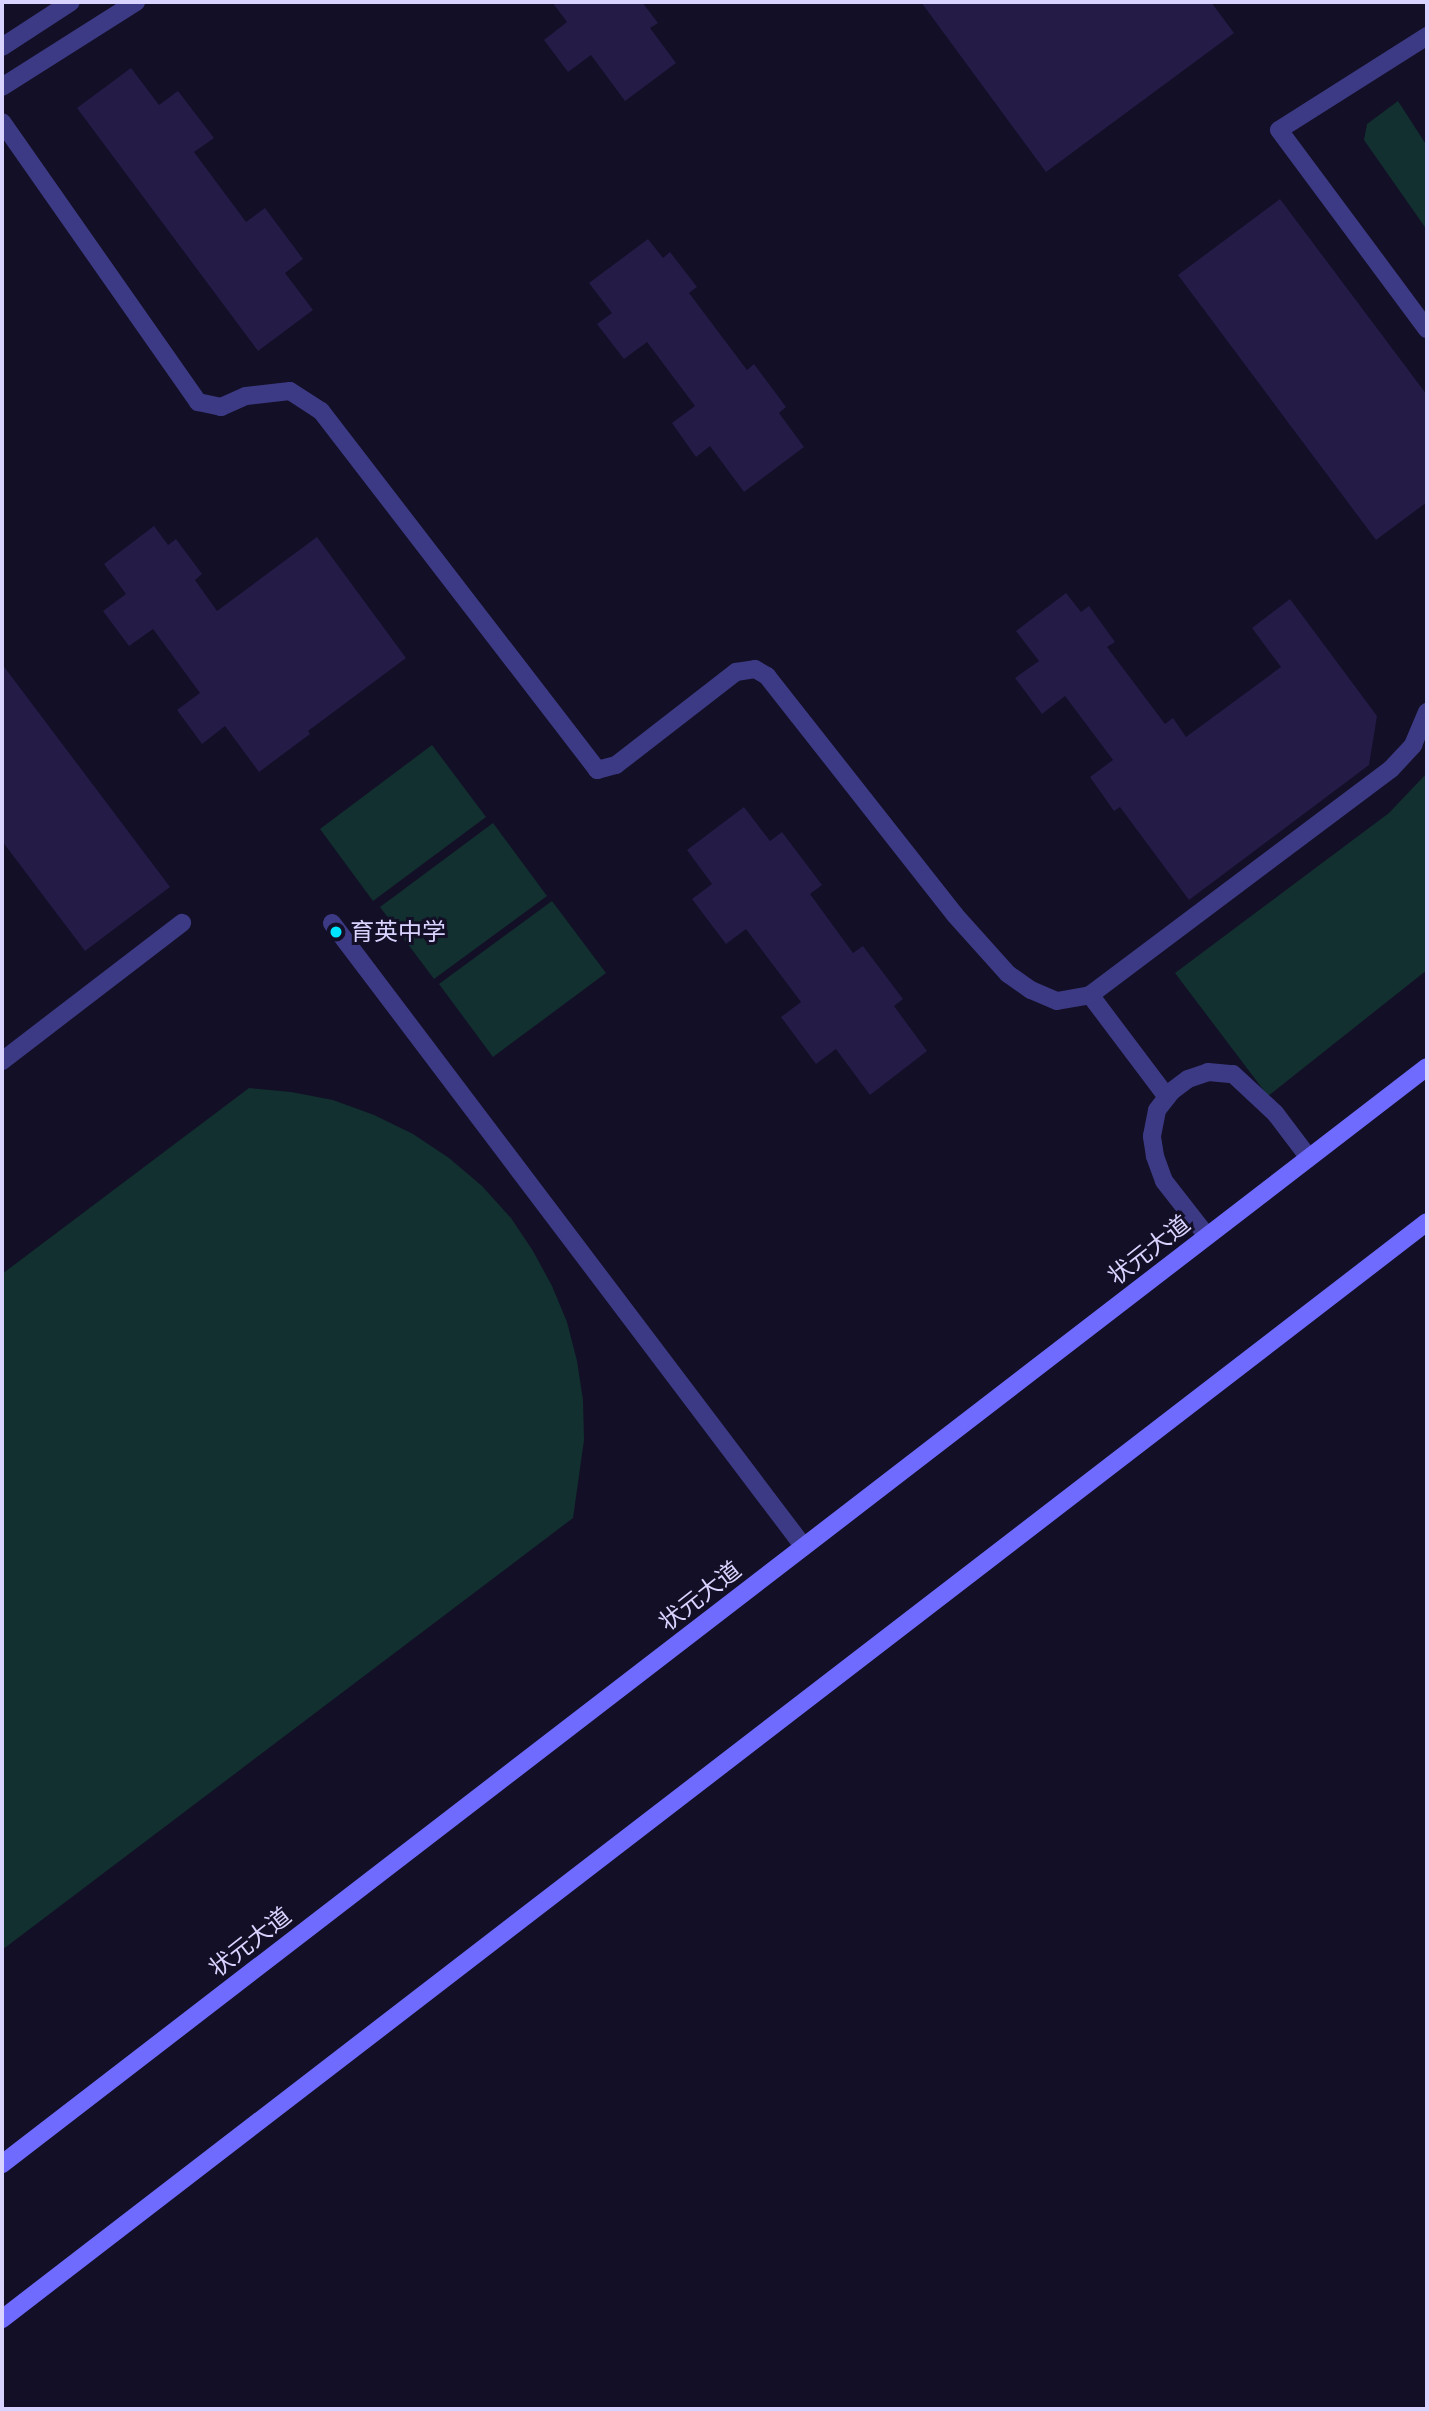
<!DOCTYPE html>
<html>
<head>
<meta charset="utf-8">
<style>
  body { margin:0 }
  #map { position:relative; width:1429px; height:2411px; overflow:hidden; background:#130f26; font-family:Jost,"Noto Sans SC",sans-serif }
  div>[style] { position:absolute }
  [style*='--x'] { left:calc(var(--x)*1px); top:calc(var(--y)*1px); width:calc(var(--w)*1px); rotate:calc(var(--a)*1deg) }
  .green>* { inset:0; background:#12302f }
  .building>* { inset:0; background:#241b47 }
  .service>* { height:18px; margin:-9px; padding:0 9px; transform-origin:9px; border-radius:9px; background:#3d3a85 }
  .minor>* { height:18px; margin:-9px; padding:0 9px; transform-origin:9px; border-radius:9px; background:#3d3a85 }
  .secondary>* { height:18px; margin:-9px; padding:0 9px; transform-origin:9px; border-radius:9px; background:#6f6bff }
  .dots>* { width:19px; height:19px; translate:-50% -50%; box-sizing:border-box; border:4px solid #130f26; border-radius:50% }
  span { translate:-50% -50%; white-space:nowrap; text-align:center; line-height:1.15; -webkit-text-stroke:6px #130f26; paint-order:stroke }
  .poi-label { font-size:24px; color:#d9d4ff }
  .left { translate:0 -50%; text-align:left }
  .street-label { font-size:24px; color:#d9d4ff }
  .frame { position:absolute; inset:0; border:4px solid #d9d4ff; pointer-events:none }
</style>
</head>
<body>
<div id="map">
  <div class="green">
    <div style="clip-path:polygon(1398px 101px,1427px 146px,1427px 230px,1364px 140px,1367px 124px)"></div>
    <div style="clip-path:polygon(432px 745px,486px 817px,373px 901px,320px 829px)"></div>
    <div style="clip-path:polygon(1427px 773px,1427px 970px,1268px 1096px,1175px 973px,1389px 813px)"></div>
    <div style="clip-path:polygon(493px 823px,547px 896px,434px 979px,380px 907px)"></div>
    <div style="clip-path:polygon(552px 901px,606px 973px,493px 1057px,439px 984px)"></div>
    <div style="clip-path:polygon(249px 1088px,291px 1092px,333px 1100px,374px 1115px,413px 1134px,449px 1158px,482px 1186px,511px 1218px,533px 1251px,552px 1286px,567px 1322px,577px 1361px,583px 1400px,584px 1440px,573px 1518px,2px 1950px,2px 1274px)"></div>
  </div>
  <div class="building">
    <div style="clip-path:polygon(552px 2px,642px 2px,658px 23px,650px 28px,676px 63px,625px 101px,591px 55px,568px 72px,544px 40px,567px 22px)"></div>
    <div style="clip-path:polygon(921px 2px,1211px 2px,1234px 33px,1046px 172px)"></div>
    <div style="clip-path:polygon(131px 68px,159px 105px,178px 91px,214px 138px,194px 152px,246px 222px,265px 208px,303px 259px,285px 273px,313px 310px,258px 351px,77px 108px)"></div>
    <div style="clip-path:polygon(1280px 199px,1427px 395px,1427px 502px,1376px 540px,1178px 275px)"></div>
    <div style="clip-path:polygon(648px 239px,663px 258px,670px 252px,697px 287px,689px 293px,747px 370px,754px 364px,786px 407px,779px 413px,804px 447px,744px 492px,710px 446px,696px 457px,672px 423px,695px 406px,647px 342px,624px 359px,597px 324px,612px 313px,589px 283px)"></div>
    <div style="clip-path:polygon(154px 526px,168px 545px,176px 539px,202px 574px,195px 580px,217px 611px,317px 537px,406px 658px,308px 731px,310px 734px,259px 772px,225px 726px,202px 744px,177px 710px,200px 693px,153px 629px,129px 646px,103px 611px,126px 594px,104px 564px)"></div>
    <div style="clip-path:polygon(1066px 593px,1081px 612px,1089px 606px,1115px 642px,1107px 647px,1165px 724px,1173px 718px,1186px 737px,1281px 667px,1252px 628px,1290px 599px,1377px 716px,1369px 765px,1189px 900px,1120px 807px,1114px 811px,1090px 777px,1113px 760px,1065px 696px,1042px 714px,1015px 678px,1039px 661px,1016px 631px)"></div>
    <div style="clip-path:polygon(2px 664px,170px 887px,85px 951px,2px 841px)"></div>
    <div style="clip-path:polygon(744px 807px,770px 841px,782px 832px,822px 885px,810px 894px,853px 953px,863px 946px,903px 999px,894px 1006px,927px 1051px,870px 1095px,836px 1049px,816px 1064px,781px 1017px,801px 1002px,746px 929px,726px 944px,692px 899px,712px 884px,687px 850px)"></div>
  </div>
  <div class="service">
    <div style="--x:1427;--y:36;--w:175;--a:147.6"></div>
    <div style="--x:1279;--y:130;--w:248;--a:53.4"></div>
    <div style="--x:2;--y:87;--w:159;--a:-32.4"></div>
    <div style="--x:2;--y:122;--w:342;--a:55"></div>
    <div style="--x:198;--y:402;--w:24;--a:12"></div>
    <div style="--x:221;--y:407;--w:27;--a:-24"></div>
    <div style="--x:246;--y:396;--w:44;--a:-6.5"></div>
    <div style="--x:290;--y:391;--w:37;--a:33"></div>
    <div style="--x:321;--y:411;--w:453;--a:52.4"></div>
    <div style="--x:597;--y:770;--w:20;--a:-15"></div>
    <div style="--x:616;--y:765;--w:152;--a:-37.8"></div>
    <div style="--x:736;--y:672;--w:19;--a:-9"></div>
    <div style="--x:755;--y:669;--w:14;--a:30"></div>
    <div style="--x:767;--y:676;--w:304;--a:51.8"></div>
    <div style="--x:955;--y:915;--w:79;--a:48.1"></div>
    <div style="--x:1008;--y:974;--w:28;--a:35"></div>
    <div style="--x:1031;--y:990;--w:28;--a:23"></div>
    <div style="--x:1057;--y:1001;--w:34;--a:-10"></div>
    <div style="--x:332;--y:923;--w:782;--a:52.9"></div>
    <div style="--x:2;--y:1061;--w:227;--a:-37.5"></div>
    <div style="--x:1167;--y:1097;--w:128;--a:-127"></div>
    <div style="--x:1090;--y:995;--w:376;--a:-36.9"></div>
    <div style="--x:1391;--y:769;--w:33;--a:-47"></div>
    <div style="--x:1413;--y:745;--w:36;--a:-67"></div>
    <div style="--x:1207;--y:1236;--w:70;--a:-128"></div>
    <div style="--x:1164;--y:1181;--w:27;--a:-110"></div>
    <div style="--x:1155;--y:1156;--w:20;--a:-99"></div>
    <div style="--x:1152;--y:1136;--w:26;--a:-79"></div>
    <div style="--x:1157;--y:1110;--w:24;--a:-52"></div>
    <div style="--x:1172;--y:1091;--w:20;--a:-37"></div>
    <div style="--x:1188;--y:1079;--w:21;--a:-19"></div>
    <div style="--x:1208;--y:1072;--w:25;--a:5"></div>
    <div style="--x:1233;--y:1074;--w:57;--a:42.9"></div>
    <div style="--x:1275;--y:1113;--w:56;--a:52.9"></div>
  </div>
  <div class="minor">
    <div style="--x:2;--y:47;--w:82;--a:-33.1"></div>
  </div>
  <div class="secondary">
    <div style="--x:2;--y:2164;--w:1798;--a:-37.59"></div>
    <div style="--x:2;--y:2319;--w:1798;--a:-37.59"></div>
  </div>
  <div class="dots">
    <div style="left:336px;top:932px;background:#00e5ff"></div>
  </div>
  <div class="poi-label">
    <span class="left" style="left:350px;top:932px">育英中学</span>
  </div>
  <div class="street-label">
    <span style="left:1149px;top:1250px;rotate:-38deg">状元大道</span>
    <span style="left:700px;top:1596px;rotate:-38deg">状元大道</span>
    <span style="left:250px;top:1942px;rotate:-38deg">状元大道</span>
  </div>
  <div class="frame"></div>
</div>
</body>
</html>
